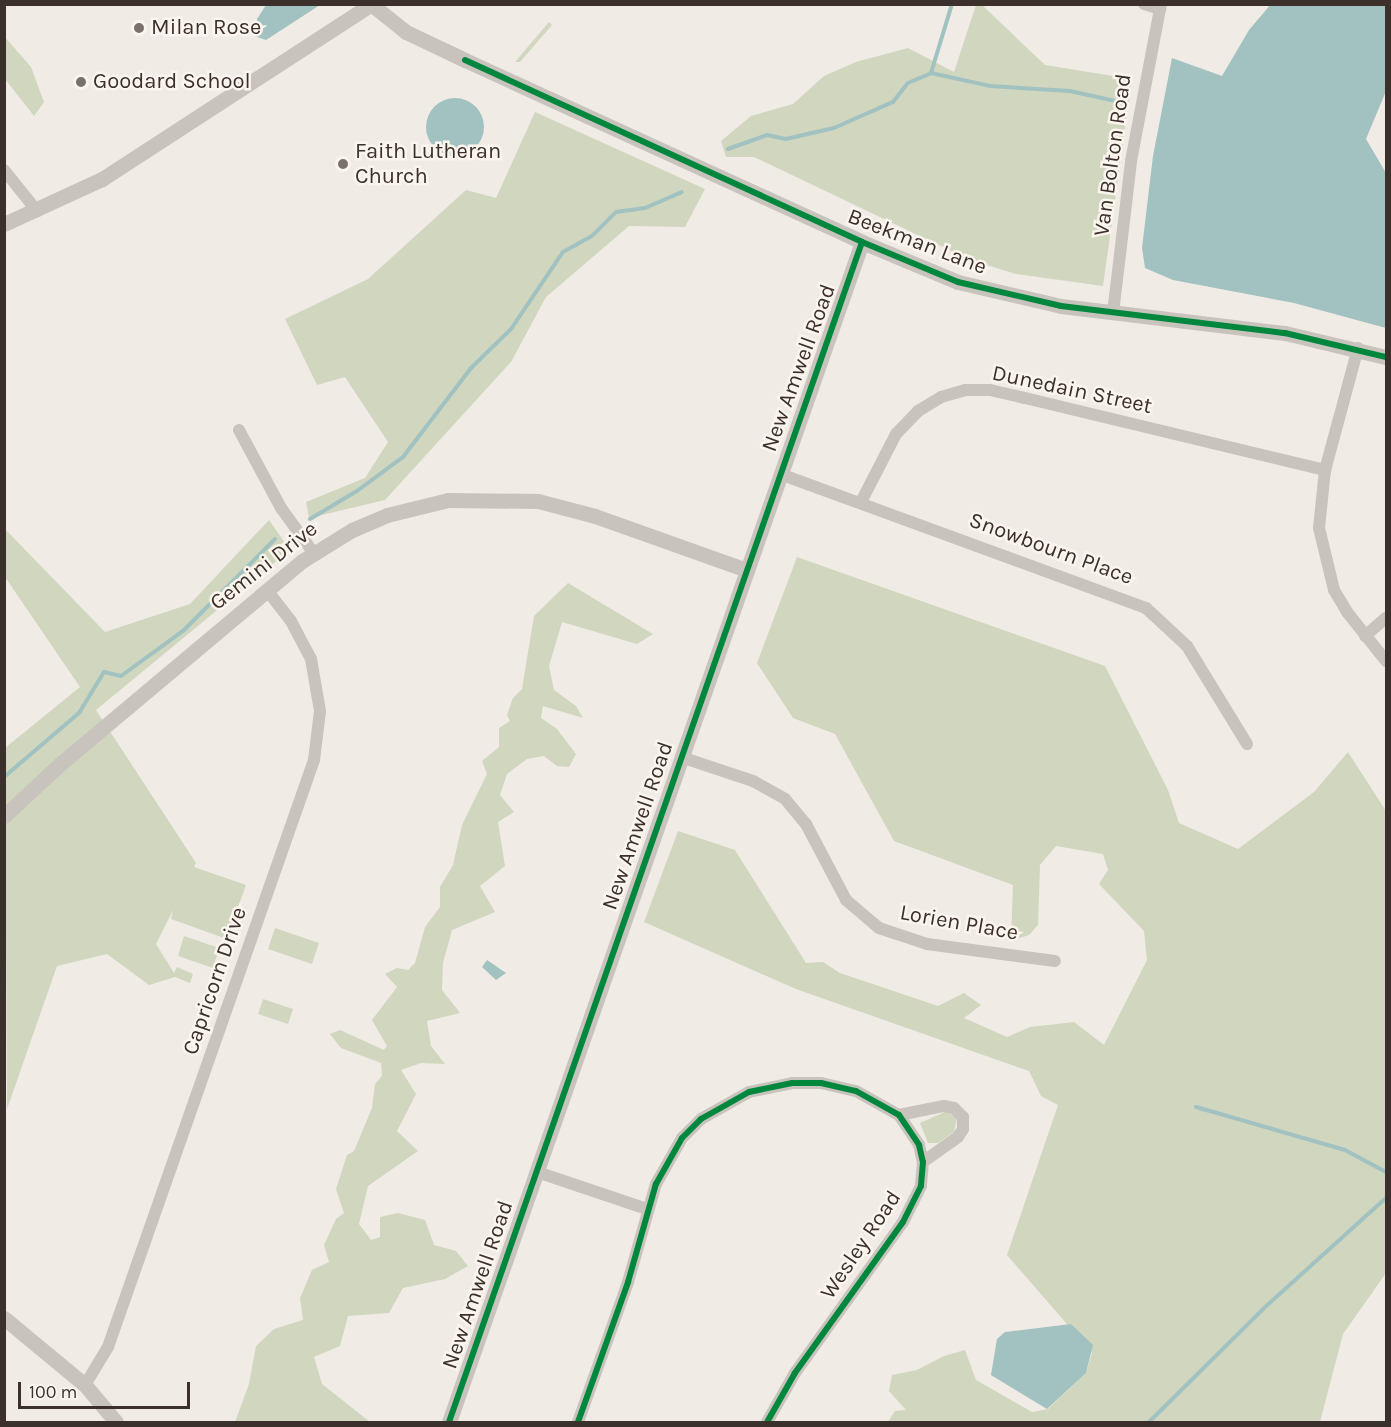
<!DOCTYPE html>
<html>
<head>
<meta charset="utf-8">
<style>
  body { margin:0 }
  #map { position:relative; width:1391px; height:1427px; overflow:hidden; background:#f0ebe5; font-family:Karla,sans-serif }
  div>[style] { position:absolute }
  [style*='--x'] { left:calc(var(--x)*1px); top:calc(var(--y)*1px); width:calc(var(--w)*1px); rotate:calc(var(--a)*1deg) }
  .green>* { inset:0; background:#d1d6bf }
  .water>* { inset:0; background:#a1c2c1 }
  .round { border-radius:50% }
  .stream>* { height:4px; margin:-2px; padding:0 2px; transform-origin:2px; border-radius:2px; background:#a1c2c1 }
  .minor>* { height:12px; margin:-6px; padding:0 6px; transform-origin:6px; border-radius:6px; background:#c9c3be }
  .tertiary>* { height:15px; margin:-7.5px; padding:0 7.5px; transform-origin:7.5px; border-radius:7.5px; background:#c9c3be }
  .cycleway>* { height:6px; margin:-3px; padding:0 3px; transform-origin:3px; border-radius:3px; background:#00873e }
  .dots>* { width:16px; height:16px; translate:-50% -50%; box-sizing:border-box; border:3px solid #fbf5ee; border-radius:50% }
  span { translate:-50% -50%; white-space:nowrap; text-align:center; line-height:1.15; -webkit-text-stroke:5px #fbf5ee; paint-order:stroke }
  .poi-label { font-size:22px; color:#3b302b }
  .left { translate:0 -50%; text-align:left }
  .street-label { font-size:22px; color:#3b302b }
  .frame { position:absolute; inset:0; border:6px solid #3b302b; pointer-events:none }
  .scale { position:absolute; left:18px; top:1382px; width:172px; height:27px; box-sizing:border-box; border:3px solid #3b302b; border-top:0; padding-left:8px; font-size:18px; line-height:21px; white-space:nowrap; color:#3b302b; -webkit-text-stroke:4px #fbf5ee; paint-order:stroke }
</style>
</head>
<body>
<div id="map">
  <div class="green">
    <div style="clip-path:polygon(976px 5px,982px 5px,1045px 65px,1132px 79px,1103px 286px,1016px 274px,968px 259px,754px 157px,726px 157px,721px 141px,751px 116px,793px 104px,824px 76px,856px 62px,908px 48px,954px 72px)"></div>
    <div style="clip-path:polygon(549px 22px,552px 25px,520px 62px,515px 62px)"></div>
    <div style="clip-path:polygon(4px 36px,31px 67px,44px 102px,34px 116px,5px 79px)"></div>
    <div style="clip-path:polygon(535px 112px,705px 189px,685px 227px,629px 226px,546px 297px,511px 362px,385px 500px,309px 518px,306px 502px,365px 478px,388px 442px,345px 377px,317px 385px,285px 319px,368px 279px,466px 190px,496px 198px)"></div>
    <div style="clip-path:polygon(269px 520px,290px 550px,96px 710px,196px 863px,194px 867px,246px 885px,227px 939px,171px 919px,173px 910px,156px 944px,174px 973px,177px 967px,193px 974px,190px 983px,175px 977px,149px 985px,107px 954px,57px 966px,7px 1109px,5px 748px,80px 687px,5px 577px,4px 528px,105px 632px,190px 604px)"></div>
    <div style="clip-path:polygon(797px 557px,1105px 666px,1168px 790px,1179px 823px,1238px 849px,1314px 792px,1348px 752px,1386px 811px,1386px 1273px,1343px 1334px,1320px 1422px,888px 1422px,895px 1411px,906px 1410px,889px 1391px,892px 1375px,917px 1370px,944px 1356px,965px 1350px,976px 1380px,1032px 1412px,1048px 1409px,1086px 1373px,1092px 1353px,1007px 1255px,1058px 1105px,1041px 1096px,1029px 1071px,796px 989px,644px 922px,678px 831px,735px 850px,806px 963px,823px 962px,840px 973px,938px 1006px,964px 993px,981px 1005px,964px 1018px,1007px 1037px,1030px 1027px,1074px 1022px,1104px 1045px,1147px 960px,1144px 931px,1099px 884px,1108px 870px,1103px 854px,1056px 846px,1040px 865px,1038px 925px,1029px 935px,1011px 941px,1013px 885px,894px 841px,835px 734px,793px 718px,757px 663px)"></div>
    <div style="clip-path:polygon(568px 583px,653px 634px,637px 644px,562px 622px,549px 666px,554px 690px,576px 706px,583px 718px,543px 706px,541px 718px,557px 729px,576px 754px,569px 767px,557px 766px,544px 756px,527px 759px,507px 774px,500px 795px,514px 812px,498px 822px,505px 866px,480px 886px,495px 912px,452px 930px,443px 963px,442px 990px,460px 1013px,427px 1021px,431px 1046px,445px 1064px,421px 1063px,401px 1070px,416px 1094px,397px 1131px,418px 1151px,368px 1186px,359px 1224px,371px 1240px,380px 1237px,380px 1217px,398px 1213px,425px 1220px,434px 1245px,456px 1251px,468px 1266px,445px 1279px,403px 1288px,389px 1313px,348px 1316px,340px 1346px,314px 1357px,322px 1384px,370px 1422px,235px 1422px,249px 1384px,256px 1346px,274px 1329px,303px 1320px,300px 1298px,312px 1270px,329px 1262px,324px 1245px,336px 1219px,344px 1213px,336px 1189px,347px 1155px,354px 1151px,372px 1108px,375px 1084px,382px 1076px,381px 1063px,341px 1048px,330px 1034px,340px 1030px,384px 1050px,387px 1046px,372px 1020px,397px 987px,385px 974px,397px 968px,408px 970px,415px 963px,425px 927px,440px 907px,440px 887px,453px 865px,462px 825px,487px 774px,482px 761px,499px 747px,499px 728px,510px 721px,507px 715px,513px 698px,522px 689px,534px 616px)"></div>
    <div style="clip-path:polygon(275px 928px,319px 943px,312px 964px,268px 949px)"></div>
    <div style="clip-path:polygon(184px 936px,219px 948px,213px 968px,178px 956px)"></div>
    <div style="clip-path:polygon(263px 999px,293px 1009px,288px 1024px,258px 1014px)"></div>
    <div style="clip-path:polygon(947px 1111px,957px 1118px,954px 1132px,938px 1143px,928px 1143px,920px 1123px)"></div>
  </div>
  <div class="water">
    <div style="clip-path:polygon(1271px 4px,1386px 5px,1386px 91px,1366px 139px,1386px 173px,1386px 328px,1294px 303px,1173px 280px,1145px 268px,1142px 248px,1153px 156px,1172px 58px,1222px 76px,1249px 30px)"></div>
    <div style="clip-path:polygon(266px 5px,266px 4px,320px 5px,266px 40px,254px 36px,257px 19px)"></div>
    <div class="round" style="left:426px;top:98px;width:58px;height:58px"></div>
    <div style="clip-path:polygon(487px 960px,506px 973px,496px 980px,482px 967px)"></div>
    <div style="clip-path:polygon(1071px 1324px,1093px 1345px,1086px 1373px,1047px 1409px,991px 1375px,997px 1339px,1005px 1332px)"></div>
  </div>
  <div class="stream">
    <div style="--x:931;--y:73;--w:60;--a:12.4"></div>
    <div style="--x:990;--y:86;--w:80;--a:3.6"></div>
    <div style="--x:1070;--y:91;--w:55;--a:12.5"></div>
    <div style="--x:728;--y:149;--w:41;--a:-19.7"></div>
    <div style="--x:767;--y:135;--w:19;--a:12"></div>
    <div style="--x:786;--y:139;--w:49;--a:-12.9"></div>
    <div style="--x:834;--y:128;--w:64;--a:-23.8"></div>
    <div style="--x:893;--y:102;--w:24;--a:-52"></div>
    <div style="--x:908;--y:83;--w:25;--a:-23"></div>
    <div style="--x:931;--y:73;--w:72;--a:-73.1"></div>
    <div style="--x:310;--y:519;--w:55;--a:-30.8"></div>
    <div style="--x:357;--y:491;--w:57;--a:-36.5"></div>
    <div style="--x:403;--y:457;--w:112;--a:-52.6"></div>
    <div style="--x:471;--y:368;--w:56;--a:-44.3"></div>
    <div style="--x:511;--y:329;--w:93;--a:-56"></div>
    <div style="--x:563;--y:252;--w:33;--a:-29"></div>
    <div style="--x:592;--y:236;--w:34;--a:-45"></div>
    <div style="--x:616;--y:212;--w:29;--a:-8"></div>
    <div style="--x:645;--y:208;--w:40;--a:-23.4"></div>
    <div style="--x:4;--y:777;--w:99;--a:-40.5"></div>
    <div style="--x:79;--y:713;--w:48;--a:-58.6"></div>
    <div style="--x:104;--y:672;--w:17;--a:13"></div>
    <div style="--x:121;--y:676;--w:77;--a:-36"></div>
    <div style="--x:183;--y:631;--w:130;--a:-45"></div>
    <div style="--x:1196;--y:1107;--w:155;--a:16.1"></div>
    <div style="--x:1345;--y:1150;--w:47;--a:28.2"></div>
    <div style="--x:1149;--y:1422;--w:161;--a:-44.7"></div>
    <div style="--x:1263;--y:1309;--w:166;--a:-42.1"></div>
  </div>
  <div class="minor">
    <div style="--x:1144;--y:4;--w:17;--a:17"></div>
    <div style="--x:4;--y:170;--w:53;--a:51.2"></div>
    <div style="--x:1113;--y:313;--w:153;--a:-83.2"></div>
    <div style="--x:1131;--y:161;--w:160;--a:-79.2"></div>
    <div style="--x:1358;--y:348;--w:126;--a:105.1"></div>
    <div style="--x:1325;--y:470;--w:58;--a:95.9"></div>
    <div style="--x:1319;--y:528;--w:64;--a:76.4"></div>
    <div style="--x:1334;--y:590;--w:26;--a:59"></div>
    <div style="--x:1347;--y:612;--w:63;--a:51.5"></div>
    <div style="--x:239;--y:430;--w:89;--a:61.7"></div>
    <div style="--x:281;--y:508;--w:54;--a:54"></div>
    <div style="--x:780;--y:474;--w:390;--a:20.1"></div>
    <div style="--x:1146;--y:608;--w:56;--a:42.8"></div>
    <div style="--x:1187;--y:646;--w:115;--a:58.5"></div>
    <div style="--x:861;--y:502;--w:76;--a:-62.8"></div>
    <div style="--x:896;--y:434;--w:32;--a:-46"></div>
    <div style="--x:918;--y:411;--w:27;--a:-31"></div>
    <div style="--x:941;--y:397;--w:25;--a:-16"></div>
    <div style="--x:965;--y:390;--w:25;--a:0"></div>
    <div style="--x:990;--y:390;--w:36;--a:13"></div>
    <div style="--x:1025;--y:398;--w:309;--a:13.5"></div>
    <div style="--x:1365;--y:636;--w:28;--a:-41"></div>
    <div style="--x:681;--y:757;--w:76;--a:18.4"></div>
    <div style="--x:753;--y:781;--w:37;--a:29"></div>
    <div style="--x:785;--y:799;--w:33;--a:50"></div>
    <div style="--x:806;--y:824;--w:86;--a:62.2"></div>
    <div style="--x:846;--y:900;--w:43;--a:40.3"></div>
    <div style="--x:879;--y:928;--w:51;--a:18.4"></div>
    <div style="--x:927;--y:944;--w:129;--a:7.6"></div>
    <div style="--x:899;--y:1115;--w:46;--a:-11.3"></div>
    <div style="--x:944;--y:1106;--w:10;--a:11"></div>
    <div style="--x:954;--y:1108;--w:13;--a:45"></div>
    <div style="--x:963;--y:1117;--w:12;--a:90"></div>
    <div style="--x:963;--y:1129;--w:9;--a:122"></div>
    <div style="--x:958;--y:1137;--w:43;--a:144.5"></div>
    <div style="--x:537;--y:1172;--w:116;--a:18.6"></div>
    <div style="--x:85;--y:1385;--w:44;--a:-58.8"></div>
    <div style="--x:108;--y:1347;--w:622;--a:-70.66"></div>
    <div style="--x:314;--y:760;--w:49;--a:-83"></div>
    <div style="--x:320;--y:711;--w:53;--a:-99.8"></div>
    <div style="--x:311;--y:659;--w:43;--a:-117.8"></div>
    <div style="--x:291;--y:621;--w:39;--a:-128"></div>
    <div style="--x:578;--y:1422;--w:149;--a:-70.3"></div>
    <div style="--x:628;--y:1282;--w:102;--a:-74.1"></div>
    <div style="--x:656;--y:1184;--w:53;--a:-60.5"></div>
    <div style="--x:682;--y:1138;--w:27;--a:-45"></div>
    <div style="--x:701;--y:1119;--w:55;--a:-29.4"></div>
    <div style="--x:749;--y:1092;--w:44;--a:-11.8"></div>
    <div style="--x:792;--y:1083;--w:29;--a:0"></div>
    <div style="--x:821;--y:1083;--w:36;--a:13"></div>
    <div style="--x:856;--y:1091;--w:49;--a:29.2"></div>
    <div style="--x:899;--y:1115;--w:36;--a:56"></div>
    <div style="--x:919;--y:1145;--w:17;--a:77"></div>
    <div style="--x:923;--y:1162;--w:24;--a:95"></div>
    <div style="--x:921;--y:1186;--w:40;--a:116.6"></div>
    <div style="--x:903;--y:1222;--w:186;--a:125.6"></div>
    <div style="--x:795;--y:1373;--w:56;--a:119.7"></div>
  </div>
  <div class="tertiary">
    <div style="--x:371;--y:4;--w:45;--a:38.7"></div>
    <div style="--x:406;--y:32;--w:65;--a:25.4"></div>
    <div style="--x:465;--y:60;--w:437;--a:24.6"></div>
    <div style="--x:862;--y:242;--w:104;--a:22.6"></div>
    <div style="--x:958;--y:282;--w:106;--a:13.1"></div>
    <div style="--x:1061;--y:306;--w:226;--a:6.9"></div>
    <div style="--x:1285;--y:333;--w:104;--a:13.4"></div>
    <div style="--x:4;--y:224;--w:108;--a:-24.7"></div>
    <div style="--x:102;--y:179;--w:321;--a:-33"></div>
    <div style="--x:4;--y:816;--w:76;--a:-42.9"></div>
    <div style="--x:60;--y:764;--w:316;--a:-40"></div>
    <div style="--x:302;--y:561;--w:59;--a:-31.8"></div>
    <div style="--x:352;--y:530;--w:38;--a:-23"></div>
    <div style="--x:387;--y:515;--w:63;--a:-13.8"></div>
    <div style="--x:448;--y:500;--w:90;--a:0.6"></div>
    <div style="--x:538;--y:501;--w:59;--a:14.7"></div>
    <div style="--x:595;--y:516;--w:161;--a:19.6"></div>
    <div style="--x:4;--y:1318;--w:105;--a:39.6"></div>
    <div style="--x:85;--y:1385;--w:48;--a:50"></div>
    <div style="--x:449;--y:1422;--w:1250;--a:-70.71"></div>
  </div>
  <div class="cycleway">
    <div style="--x:465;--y:60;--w:437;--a:24.6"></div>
    <div style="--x:862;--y:242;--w:104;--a:22.6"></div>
    <div style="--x:958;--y:282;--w:106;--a:13.1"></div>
    <div style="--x:1061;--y:306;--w:226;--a:6.9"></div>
    <div style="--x:1285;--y:333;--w:104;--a:13.4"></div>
    <div style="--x:449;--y:1422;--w:1250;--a:-70.71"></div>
    <div style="--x:578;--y:1422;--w:149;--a:-70.3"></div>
    <div style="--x:628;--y:1282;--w:102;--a:-74.1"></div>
    <div style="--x:656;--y:1184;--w:53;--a:-60.5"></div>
    <div style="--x:682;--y:1138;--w:27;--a:-45"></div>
    <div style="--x:701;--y:1119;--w:55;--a:-29.4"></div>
    <div style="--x:749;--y:1092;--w:44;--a:-11.8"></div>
    <div style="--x:792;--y:1083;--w:29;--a:0"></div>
    <div style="--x:821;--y:1083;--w:36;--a:13"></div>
    <div style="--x:856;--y:1091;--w:49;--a:29.2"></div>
    <div style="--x:899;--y:1115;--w:36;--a:56"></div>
    <div style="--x:919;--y:1145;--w:17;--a:77"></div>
    <div style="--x:923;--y:1162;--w:24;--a:95"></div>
    <div style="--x:921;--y:1186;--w:40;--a:116.6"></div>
    <div style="--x:903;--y:1222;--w:186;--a:125.6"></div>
    <div style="--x:795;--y:1373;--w:56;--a:119.7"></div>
  </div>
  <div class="dots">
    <div style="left:139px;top:28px;background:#7a716c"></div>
    <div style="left:81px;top:82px;background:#7a716c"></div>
    <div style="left:343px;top:164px;background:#7a716c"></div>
  </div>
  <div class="poi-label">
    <span class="left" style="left:151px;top:28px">Milan Rose</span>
    <span class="left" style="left:93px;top:82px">Goodard School</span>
    <span class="left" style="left:355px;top:164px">Faith Lutheran<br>Church</span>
  </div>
  <div class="street-label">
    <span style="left:1113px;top:155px;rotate:-82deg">Van Bolton Road</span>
    <span style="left:917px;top:242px;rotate:21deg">Beekman Lane</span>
    <span style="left:799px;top:368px;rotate:-70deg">New Amwell Road</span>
    <span style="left:1072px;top:390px;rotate:12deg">Dunedain Street</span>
    <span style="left:1051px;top:549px;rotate:20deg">Snowbourn Place</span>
    <span style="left:264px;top:566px;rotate:-38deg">Gemini Drive</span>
    <span style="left:638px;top:826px;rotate:-71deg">New Amwell Road</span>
    <span style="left:959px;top:923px;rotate:10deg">Lorien Place</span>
    <span style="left:215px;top:981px;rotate:-71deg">Capricorn Drive</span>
    <span style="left:861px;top:1245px;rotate:-56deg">Wesley Road</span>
    <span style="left:478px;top:1285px;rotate:-71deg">New Amwell Road</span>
  </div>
  <div class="frame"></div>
  <div class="scale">100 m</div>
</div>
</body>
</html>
